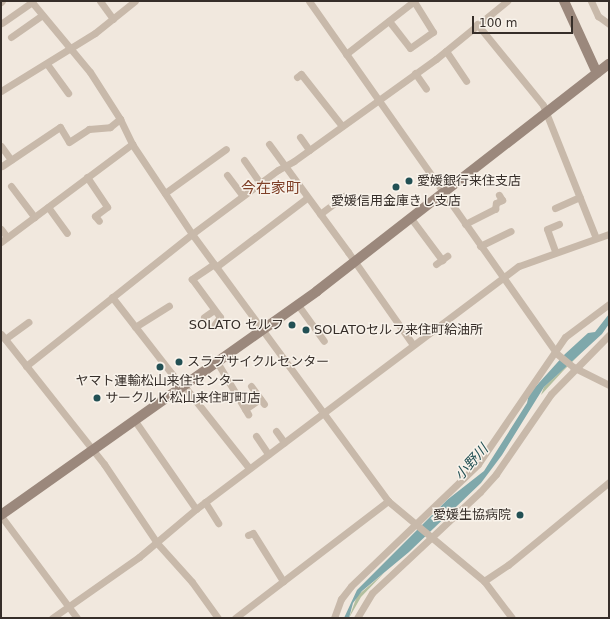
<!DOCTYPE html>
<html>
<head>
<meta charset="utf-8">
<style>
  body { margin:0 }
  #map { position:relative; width:610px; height:619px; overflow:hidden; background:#f1e8de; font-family:"DejaVu Sans","Noto Sans JP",sans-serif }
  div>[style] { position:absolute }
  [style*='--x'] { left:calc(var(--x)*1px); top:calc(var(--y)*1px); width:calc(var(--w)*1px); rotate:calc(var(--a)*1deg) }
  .green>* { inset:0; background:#b3bf9f }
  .water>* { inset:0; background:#7fa8ab }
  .street>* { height:7px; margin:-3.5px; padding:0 3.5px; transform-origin:3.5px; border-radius:3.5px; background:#c8b9aa }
  .secondary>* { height:10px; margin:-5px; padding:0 5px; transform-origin:5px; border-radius:5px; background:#9b887c }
  .dots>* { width:11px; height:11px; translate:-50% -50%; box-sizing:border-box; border:2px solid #f8f2ea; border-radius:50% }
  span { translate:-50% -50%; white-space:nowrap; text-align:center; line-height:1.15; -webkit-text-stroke:3px #f8f2ea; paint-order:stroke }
  .poi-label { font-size:13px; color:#362e29 }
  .left { translate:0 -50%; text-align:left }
  .right { translate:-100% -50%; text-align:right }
  .water-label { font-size:14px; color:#225054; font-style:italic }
  .quarter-label { font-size:15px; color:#7f4028 }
  .frame { position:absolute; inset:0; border:2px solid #362e29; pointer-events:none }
  .scale { position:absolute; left:472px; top:16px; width:101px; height:18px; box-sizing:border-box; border:2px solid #362e29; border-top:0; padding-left:5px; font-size:12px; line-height:14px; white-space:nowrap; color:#362e29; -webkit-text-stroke:3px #f8f2ea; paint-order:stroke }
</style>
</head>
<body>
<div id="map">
  <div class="green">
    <div style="clip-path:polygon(583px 351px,563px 371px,541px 395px,544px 387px)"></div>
    <div style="clip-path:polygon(384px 573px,361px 597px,349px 618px,357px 596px)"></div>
  </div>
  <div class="water">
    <div style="clip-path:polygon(609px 314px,609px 324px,602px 334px,544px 387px,502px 455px,481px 483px,409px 552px,362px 591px,353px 603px,349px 618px,344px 618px,357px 590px,447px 500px,484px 471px,527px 403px,529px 394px,565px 354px,588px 333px,595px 332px)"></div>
  </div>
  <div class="street">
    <div style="--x:31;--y:1;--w:92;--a:50.3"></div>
    <div style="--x:90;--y:72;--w:56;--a:57.4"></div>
    <div style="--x:120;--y:119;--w:28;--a:64"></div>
    <div style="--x:132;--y:144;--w:108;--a:56.3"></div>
    <div style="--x:192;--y:234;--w:331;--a:53.7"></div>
    <div style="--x:388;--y:501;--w:125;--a:39.8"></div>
    <div style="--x:484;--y:581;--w:46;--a:52.9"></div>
    <div style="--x:100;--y:1;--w:22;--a:54"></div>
    <div style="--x:309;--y:1;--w:430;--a:54.9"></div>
    <div style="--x:556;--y:353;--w:22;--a:39"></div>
    <div style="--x:573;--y:367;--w:40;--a:26.6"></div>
    <div style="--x:591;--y:1;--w:17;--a:65"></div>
    <div style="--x:598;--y:16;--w:14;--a:36"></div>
    <div style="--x:1;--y:2;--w:1;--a:-45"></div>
    <div style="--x:389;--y:21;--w:34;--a:52"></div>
    <div style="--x:410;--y:48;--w:28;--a:-35"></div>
    <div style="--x:433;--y:32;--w:36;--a:-122"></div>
    <div style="--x:2;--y:23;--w:37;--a:-35"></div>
    <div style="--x:477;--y:24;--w:104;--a:50.8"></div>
    <div style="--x:543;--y:105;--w:143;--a:68.3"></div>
    <div style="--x:11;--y:37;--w:38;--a:-35"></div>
    <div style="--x:446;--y:51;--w:36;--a:56"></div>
    <div style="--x:346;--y:54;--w:86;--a:-37.9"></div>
    <div style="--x:47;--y:64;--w:36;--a:54"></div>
    <div style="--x:415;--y:73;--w:19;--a:55"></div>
    <div style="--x:297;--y:77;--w:5;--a:-37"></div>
    <div style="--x:301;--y:74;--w:66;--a:51.7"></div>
    <div style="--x:1;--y:91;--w:110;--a:-31.7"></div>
    <div style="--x:95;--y:33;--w:51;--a:-38.7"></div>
    <div style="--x:300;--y:137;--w:16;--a:55"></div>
    <div style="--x:269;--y:144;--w:134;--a:53.8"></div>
    <div style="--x:348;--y:252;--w:113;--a:55"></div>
    <div style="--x:1;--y:146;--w:17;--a:54"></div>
    <div style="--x:244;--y:160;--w:28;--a:55"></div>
    <div style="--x:2;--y:166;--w:70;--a:-33.9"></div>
    <div style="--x:60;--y:127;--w:17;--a:59"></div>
    <div style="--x:69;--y:142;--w:24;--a:-33"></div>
    <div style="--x:89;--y:129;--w:21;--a:-5"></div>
    <div style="--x:110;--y:127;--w:13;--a:-39"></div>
    <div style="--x:227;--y:175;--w:26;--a:53"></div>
    <div style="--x:87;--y:177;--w:36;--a:56"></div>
    <div style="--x:107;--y:207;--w:15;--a:143"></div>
    <div style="--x:95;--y:216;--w:6;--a:51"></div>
    <div style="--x:11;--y:186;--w:39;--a:53"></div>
    <div style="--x:165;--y:193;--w:75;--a:-35.8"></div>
    <div style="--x:48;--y:207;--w:32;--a:54"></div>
    <div style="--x:555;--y:208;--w:27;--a:-24"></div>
    <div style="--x:320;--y:214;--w:30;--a:-37"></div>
    <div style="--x:410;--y:217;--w:54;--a:53.3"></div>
    <div style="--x:465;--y:224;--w:34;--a:-27"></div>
    <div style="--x:495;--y:209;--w:6;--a:-81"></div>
    <div style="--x:496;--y:203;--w:7;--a:-27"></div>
    <div style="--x:502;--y:200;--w:6;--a:-121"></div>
    <div style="--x:1;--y:229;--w:10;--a:53"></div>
    <div style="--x:1;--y:242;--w:164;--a:-36.8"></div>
    <div style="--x:480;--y:246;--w:34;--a:-26"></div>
    <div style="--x:555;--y:251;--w:23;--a:-110"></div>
    <div style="--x:547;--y:229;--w:13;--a:-23"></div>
    <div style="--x:214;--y:264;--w:27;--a:146"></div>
    <div style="--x:192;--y:279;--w:47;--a:53.6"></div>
    <div style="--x:220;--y:317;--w:9;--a:126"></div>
    <div style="--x:436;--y:264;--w:14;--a:-36"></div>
    <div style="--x:216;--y:267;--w:114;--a:-37.2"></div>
    <div style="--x:112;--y:297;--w:114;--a:52.1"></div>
    <div style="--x:298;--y:305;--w:44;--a:54.2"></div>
    <div style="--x:204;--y:317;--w:12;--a:-35"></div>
    <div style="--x:135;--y:327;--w:40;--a:-32"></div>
    <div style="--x:1;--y:334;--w:166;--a:51.6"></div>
    <div style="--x:104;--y:464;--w:95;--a:56.1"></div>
    <div style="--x:157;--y:543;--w:52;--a:48.1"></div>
    <div style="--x:192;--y:582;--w:44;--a:54.2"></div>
    <div style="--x:5;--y:339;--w:29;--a:-36"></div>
    <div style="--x:217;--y:362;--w:61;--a:59.2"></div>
    <div style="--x:26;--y:366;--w:212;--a:-38.5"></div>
    <div style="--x:192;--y:234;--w:107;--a:-36.7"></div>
    <div style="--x:278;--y:170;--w:18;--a:-29"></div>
    <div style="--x:294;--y:161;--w:175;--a:-35.7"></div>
    <div style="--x:436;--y:59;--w:92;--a:-39.2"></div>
    <div style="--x:184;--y:386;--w:105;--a:51.6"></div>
    <div style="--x:251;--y:386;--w:22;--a:54"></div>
    <div style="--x:245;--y:409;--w:18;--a:-34"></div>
    <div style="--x:135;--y:421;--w:107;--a:55.3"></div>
    <div style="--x:276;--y:431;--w:14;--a:54"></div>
    <div style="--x:256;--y:436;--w:22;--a:56"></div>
    <div style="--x:205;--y:502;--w:25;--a:58"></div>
    <div style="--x:1;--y:516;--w:127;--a:53.3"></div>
    <div style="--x:248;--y:535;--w:5;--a:-22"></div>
    <div style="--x:253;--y:533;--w:57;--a:58"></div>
    <div style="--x:484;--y:581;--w:29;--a:-34"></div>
    <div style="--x:508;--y:565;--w:131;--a:-39.4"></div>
    <div style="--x:52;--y:618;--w:106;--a:-35"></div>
    <div style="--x:139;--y:557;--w:75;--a:-40.1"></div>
    <div style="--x:196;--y:509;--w:404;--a:-37"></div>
    <div style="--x:519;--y:266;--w:96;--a:-19.6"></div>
    <div style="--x:235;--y:618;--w:193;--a:-37.4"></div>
    <div style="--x:334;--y:618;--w:20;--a:-70"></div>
    <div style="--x:341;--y:599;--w:16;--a:-52"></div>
    <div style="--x:351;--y:586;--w:176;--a:-43.8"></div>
    <div style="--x:478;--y:464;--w:154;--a:-55.6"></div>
    <div style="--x:565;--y:337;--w:55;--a:-36.9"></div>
    <div style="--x:357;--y:618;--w:29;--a:-59"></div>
    <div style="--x:372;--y:593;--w:148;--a:-43.1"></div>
    <div style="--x:480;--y:492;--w:24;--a:-48"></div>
    <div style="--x:496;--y:474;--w:97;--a:-55.5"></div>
    <div style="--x:551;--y:394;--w:83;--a:-45.5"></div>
  </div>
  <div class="secondary">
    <div style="--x:564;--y:1;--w:79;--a:65.4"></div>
    <div style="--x:1;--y:515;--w:387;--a:-35.3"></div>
    <div style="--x:317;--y:291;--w:370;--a:-37.9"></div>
  </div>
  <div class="dots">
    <div style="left:409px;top:181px;background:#225054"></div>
    <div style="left:396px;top:187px;background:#225054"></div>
    <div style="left:292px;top:325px;background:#225054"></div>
    <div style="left:306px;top:330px;background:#225054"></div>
    <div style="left:179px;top:362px;background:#225054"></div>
    <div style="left:160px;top:367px;background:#225054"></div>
    <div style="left:97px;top:398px;background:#225054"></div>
    <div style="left:520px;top:515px;background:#225054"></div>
  </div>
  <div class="poi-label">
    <span class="left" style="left:417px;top:181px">愛媛銀行来住支店</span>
    <span style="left:396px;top:201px">愛媛信用金庫きし支店</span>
    <span class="right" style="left:284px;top:325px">SOLATO セルフ</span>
    <span class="left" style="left:314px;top:330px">SOLATOセルフ来住町給油所</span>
    <span class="left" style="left:187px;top:362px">スラブサイクルセンター</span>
    <span style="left:160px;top:381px">ヤマト運輸松山来住センター</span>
    <span class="left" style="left:105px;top:398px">サークルＫ松山来住町町店</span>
    <span class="right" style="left:511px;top:515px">愛媛生協病院</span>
  </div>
  <div class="water-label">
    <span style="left:471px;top:462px;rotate:-48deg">小野川</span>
  </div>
  <div class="quarter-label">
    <span style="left:271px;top:189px">今在家町</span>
  </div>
  <div class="frame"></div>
  <div class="scale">100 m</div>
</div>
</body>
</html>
